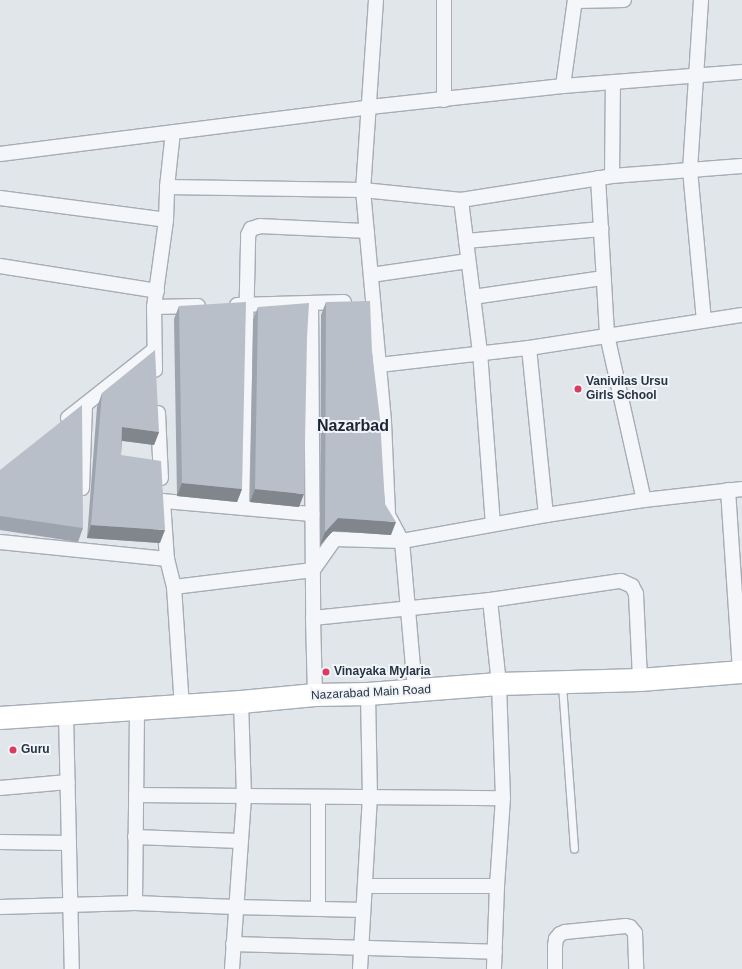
<!DOCTYPE html>
<html>
<head>
<meta charset="utf-8">
<style>
  body { margin:0 }
  #map { position:relative; width:742px; height:969px; overflow:hidden; background:#e1e6eb; font-family:Arial,sans-serif }
  div>[style] { position:absolute }
  [style*='--x'] { left:calc(var(--x)*1px); top:calc(var(--y)*1px); width:calc(var(--w)*1px); rotate:calc(var(--a)*1deg) }
  .roads { filter:drop-shadow(1px 0 #a6adb6) drop-shadow(-1px 0 #a6adb6) drop-shadow(0 1px #a6adb6) drop-shadow(0 -1px #a6adb6) }
  .lane>* { height:7px; margin:-3.5px; padding:0 3.5px; transform-origin:3.5px; border-radius:3.5px; background:#f4f6f9 }
  .street>* { height:14px; margin:-7px; padding:0 7px; transform-origin:7px; border-radius:7px; background:#f4f6f9 }
  .primary>* { height:22px; margin:-11px; padding:0 11px; transform-origin:11px; border-radius:11px; background:#fff }
  .wall>* { inset:0; background:#9ea4ad }
  .shaded-wall>* { inset:0; background:#81868d }
  .building>* { inset:0; background:#b8bfc9 }
  .dots>* { width:11px; height:11px; translate:-50% -50%; box-sizing:border-box; border:2px solid #f1f4f8; border-radius:50% }
  span { translate:-50% -50%; white-space:nowrap; text-align:center; line-height:1.15; -webkit-text-stroke:4px #f1f4f8; paint-order:stroke }
  .poi-label { font-size:12px; color:#283444; font-weight:700 }
  .left { translate:0 -50%; text-align:left }
  .street-label { font-size:12px; color:#283444 }
  .district-label { font-size:16px; color:#1a2535; font-weight:700 }
</style>
</head>
<body>
<div id="map">
  <div class="roads">
    <div class="lane">
      <div style="--x:562;--y:685;--w:164;--a:85.8"></div>
    </div>
    <div class="street">
      <div style="--x:376;--y:0;--w:190;--a:93.9"></div>
      <div style="--x:363;--y:190;--w:233;--a:84.8"></div>
      <div style="--x:384;--y:422;--w:93;--a:87.5"></div>
      <div style="--x:388;--y:515;--w:30;--a:62"></div>
      <div style="--x:402;--y:541;--w:151;--a:85"></div>
      <div style="--x:444;--y:0;--w:100;--a:90"></div>
      <div style="--x:701;--y:0;--w:170;--a:93.7"></div>
      <div style="--x:690;--y:170;--w:151;--a:84.7"></div>
      <div style="--x:575;--y:1;--w:49;--a:-1.2"></div>
      <div style="--x:563;--y:86;--w:87;--a:-82.1"></div>
      <div style="--x:0;--y:154;--w:373;--a:-7.2"></div>
      <div style="--x:370;--y:107;--w:194;--a:-6.2"></div>
      <div style="--x:563;--y:86;--w:180;--a:-4.5"></div>
      <div style="--x:612;--y:176;--w:94;--a:-89.4"></div>
      <div style="--x:598;--y:178;--w:157;--a:86.7"></div>
      <div style="--x:607;--y:335;--w:169;--a:77.4"></div>
      <div style="--x:167;--y:187;--w:196;--a:0.9"></div>
      <div style="--x:363;--y:190;--w:99;--a:5.8"></div>
      <div style="--x:461;--y:200;--w:153;--a:-9"></div>
      <div style="--x:612;--y:176;--w:130;--a:-4.4"></div>
      <div style="--x:0;--y:198;--w:167;--a:7.5"></div>
      <div style="--x:461;--y:200;--w:153;--a:82.9"></div>
      <div style="--x:480;--y:352;--w:172;--a:85.7"></div>
      <div style="--x:466;--y:241;--w:136;--a:-5.1"></div>
      <div style="--x:0;--y:266;--w:159;--a:9"></div>
      <div style="--x:371;--y:275;--w:98;--a:-8.2"></div>
      <div style="--x:473;--y:297;--w:132;--a:-8.3"></div>
      <div style="--x:311;--y:303;--w:315;--a:89.6"></div>
      <div style="--x:313;--y:618;--w:178;--a:-5.8"></div>
      <div style="--x:490;--y:600;--w:132;--a:-8.3"></div>
      <div style="--x:621;--y:581;--w:12;--a:24"></div>
      <div style="--x:632;--y:586;--w:9;--a:63"></div>
      <div style="--x:636;--y:594;--w:86;--a:87.3"></div>
      <div style="--x:237;--y:305;--w:107;--a:-1.6"></div>
      <div style="--x:154;--y:307;--w:44;--a:-1.3"></div>
      <div style="--x:529;--y:348;--w:168;--a:84.2"></div>
      <div style="--x:379;--y:365;--w:151;--a:-6.5"></div>
      <div style="--x:529;--y:348;--w:216;--a:-8.8"></div>
      <div style="--x:155;--y:370;--w:63;--a:-90.9"></div>
      <div style="--x:154;--y:307;--w:88;--a:-82.1"></div>
      <div style="--x:166;--y:220;--w:33;--a:-88"></div>
      <div style="--x:167;--y:187;--w:55;--a:-83.8"></div>
      <div style="--x:158;--y:413;--w:65;--a:87.4"></div>
      <div style="--x:68;--y:418;--w:110;--a:-38.3"></div>
      <div style="--x:82;--y:488;--w:83;--a:-87.9"></div>
      <div style="--x:728;--y:490;--w:182;--a:86.2"></div>
      <div style="--x:163;--y:501;--w:58;--a:86.1"></div>
      <div style="--x:167;--y:559;--w:29;--a:76"></div>
      <div style="--x:174;--y:587;--w:119;--a:86.2"></div>
      <div style="--x:163;--y:501;--w:150;--a:5"></div>
      <div style="--x:242;--y:508;--w:273;--a:-88.7"></div>
      <div style="--x:248;--y:235;--w:7;--a:-63"></div>
      <div style="--x:251;--y:229;--w:9;--a:-18"></div>
      <div style="--x:260;--y:226;--w:107;--a:2.7"></div>
      <div style="--x:0;--y:542;--w:168;--a:5.8"></div>
      <div style="--x:174;--y:587;--w:140;--a:-7"></div>
      <div style="--x:313;--y:570;--w:38;--a:-55"></div>
      <div style="--x:335;--y:539;--w:67;--a:1.7"></div>
      <div style="--x:402;--y:541;--w:146;--a:-10.2"></div>
      <div style="--x:546;--y:515;--w:99;--a:-8.7"></div>
      <div style="--x:644;--y:500;--w:99;--a:-6.4"></div>
      <div style="--x:490;--y:600;--w:84;--a:83.9"></div>
      <div style="--x:499;--y:684;--w:114;--a:88"></div>
      <div style="--x:503;--y:798;--w:88;--a:93.9"></div>
      <div style="--x:313;--y:618;--w:77;--a:88.5"></div>
      <div style="--x:66;--y:714;--w:255;--a:88.7"></div>
      <div style="--x:0;--y:788;--w:68;--a:-5"></div>
      <div style="--x:136;--y:795;--w:367;--a:0.5"></div>
      <div style="--x:135;--y:837;--w:105;--a:2.2"></div>
      <div style="--x:0;--y:842;--w:69;--a:0.8"></div>
      <div style="--x:365;--y:886;--w:132;--a:0"></div>
      <div style="--x:497;--y:886;--w:83;--a:92.1"></div>
      <div style="--x:135;--y:903;--w:194;--a:-89.4"></div>
      <div style="--x:0;--y:907;--w:135;--a:-1.7"></div>
      <div style="--x:135;--y:903;--w:100;--a:2.3"></div>
      <div style="--x:235;--y:907;--w:128;--a:1.3"></div>
      <div style="--x:318;--y:909;--w:112;--a:-90"></div>
      <div style="--x:233;--y:944;--w:262;--a:1.7"></div>
      <div style="--x:232;--y:969;--w:173;--a:-86"></div>
      <div style="--x:244;--y:796;--w:94;--a:-91.8"></div>
      <div style="--x:360;--y:969;--w:171;--a:-86.7"></div>
      <div style="--x:370;--y:798;--w:104;--a:-91.1"></div>
      <div style="--x:555;--y:969;--w:23;--a:-90"></div>
      <div style="--x:555;--y:946;--w:7;--a:-82"></div>
      <div style="--x:556;--y:939;--w:6;--a:-51"></div>
      <div style="--x:560;--y:934;--w:5;--a:-22"></div>
      <div style="--x:565;--y:932;--w:61;--a:-5.6"></div>
      <div style="--x:626;--y:926;--w:4;--a:14"></div>
      <div style="--x:630;--y:927;--w:8;--a:50"></div>
      <div style="--x:635;--y:933;--w:36;--a:88"></div>
    </div>
    <div class="primary">
      <div style="--x:0;--y:718;--w:242;--a:-3.8"></div>
      <div style="--x:241;--y:702;--w:74;--a:-5.4"></div>
      <div style="--x:315;--y:695;--w:53;--a:-1.1"></div>
      <div style="--x:368;--y:694;--w:131;--a:-4.4"></div>
      <div style="--x:499;--y:684;--w:141;--a:-1.6"></div>
      <div style="--x:640;--y:680;--w:102;--a:-4.5"></div>
    </div>
  </div>
  <div class="wall">
    <div style="clip-path:polygon(326px 302px,372px 352px,385px 504px,391px 535px,333px 531px,320px 545px,321px 315px)"></div>
    <div style="clip-path:polygon(179px 306px,242px 489px,237px 502px,177px 496px,174px 319px)"></div>
    <div style="clip-path:polygon(258px 307px,299px 507px,250px 502px,253px 320px)"></div>
    <div style="clip-path:polygon(102px 393px,159px 432px,154px 445px,122px 441px,121px 455px,160px 543px,87px 538px,97px 407px)"></div>
    <div style="clip-path:polygon(0 470px,83px 528px,78px 542px,0 530px)"></div>
  </div>
  <div class="shaded-wall">
    <div style="clip-path:polygon(122px 427px,159px 432px,154px 445px,117px 440px)"></div>
    <div style="clip-path:polygon(182px 483px,242px 489px,237px 502px,177px 496px)"></div>
    <div style="clip-path:polygon(255px 489px,304px 494px,299px 507px,250px 502px)"></div>
    <div style="clip-path:polygon(338px 518px,396px 522px,391px 535px,333px 531px,320px 545px,325px 532px)"></div>
    <div style="clip-path:polygon(91px 525px,165px 530px,160px 543px,87px 538px)"></div>
  </div>
  <div class="building">
    <div style="clip-path:polygon(370px 301px,372px 352px,380px 419px,385px 504px,396px 522px,338px 518px,325px 532px,326px 302px)"></div>
    <div style="clip-path:polygon(246px 302px,242px 489px,182px 483px,179px 306px)"></div>
    <div style="clip-path:polygon(309px 303px,307px 338px,304px 494px,255px 489px,258px 307px)"></div>
    <div style="clip-path:polygon(155px 350px,159px 432px,122px 427px,121px 455px,161px 461px,165px 530px,91px 525px,102px 393px)"></div>
    <div style="clip-path:polygon(82px 405px,83px 528px,0 516px,0 470px)"></div>
  </div>
  <div class="dots">
    <div style="left:578px;top:389px;background:#da3c5f"></div>
    <div style="left:326px;top:672px;background:#da3c5f"></div>
    <div style="left:13px;top:750px;background:#da3c5f"></div>
  </div>
  <div class="poi-label">
    <span class="left" style="left:586px;top:389px">Vanivilas Ursu<br>Girls School</span>
    <span class="left" style="left:334px;top:672px">Vinayaka Mylaria</span>
    <span class="left" style="left:21px;top:750px">Guru</span>
  </div>
  <div class="street-label">
    <span style="left:371px;top:693px;rotate:-3deg">Nazarabad Main Road</span>
  </div>
  <div class="district-label">
    <span style="left:353px;top:426px">Nazarbad</span>
  </div>
</div>
</body>
</html>
